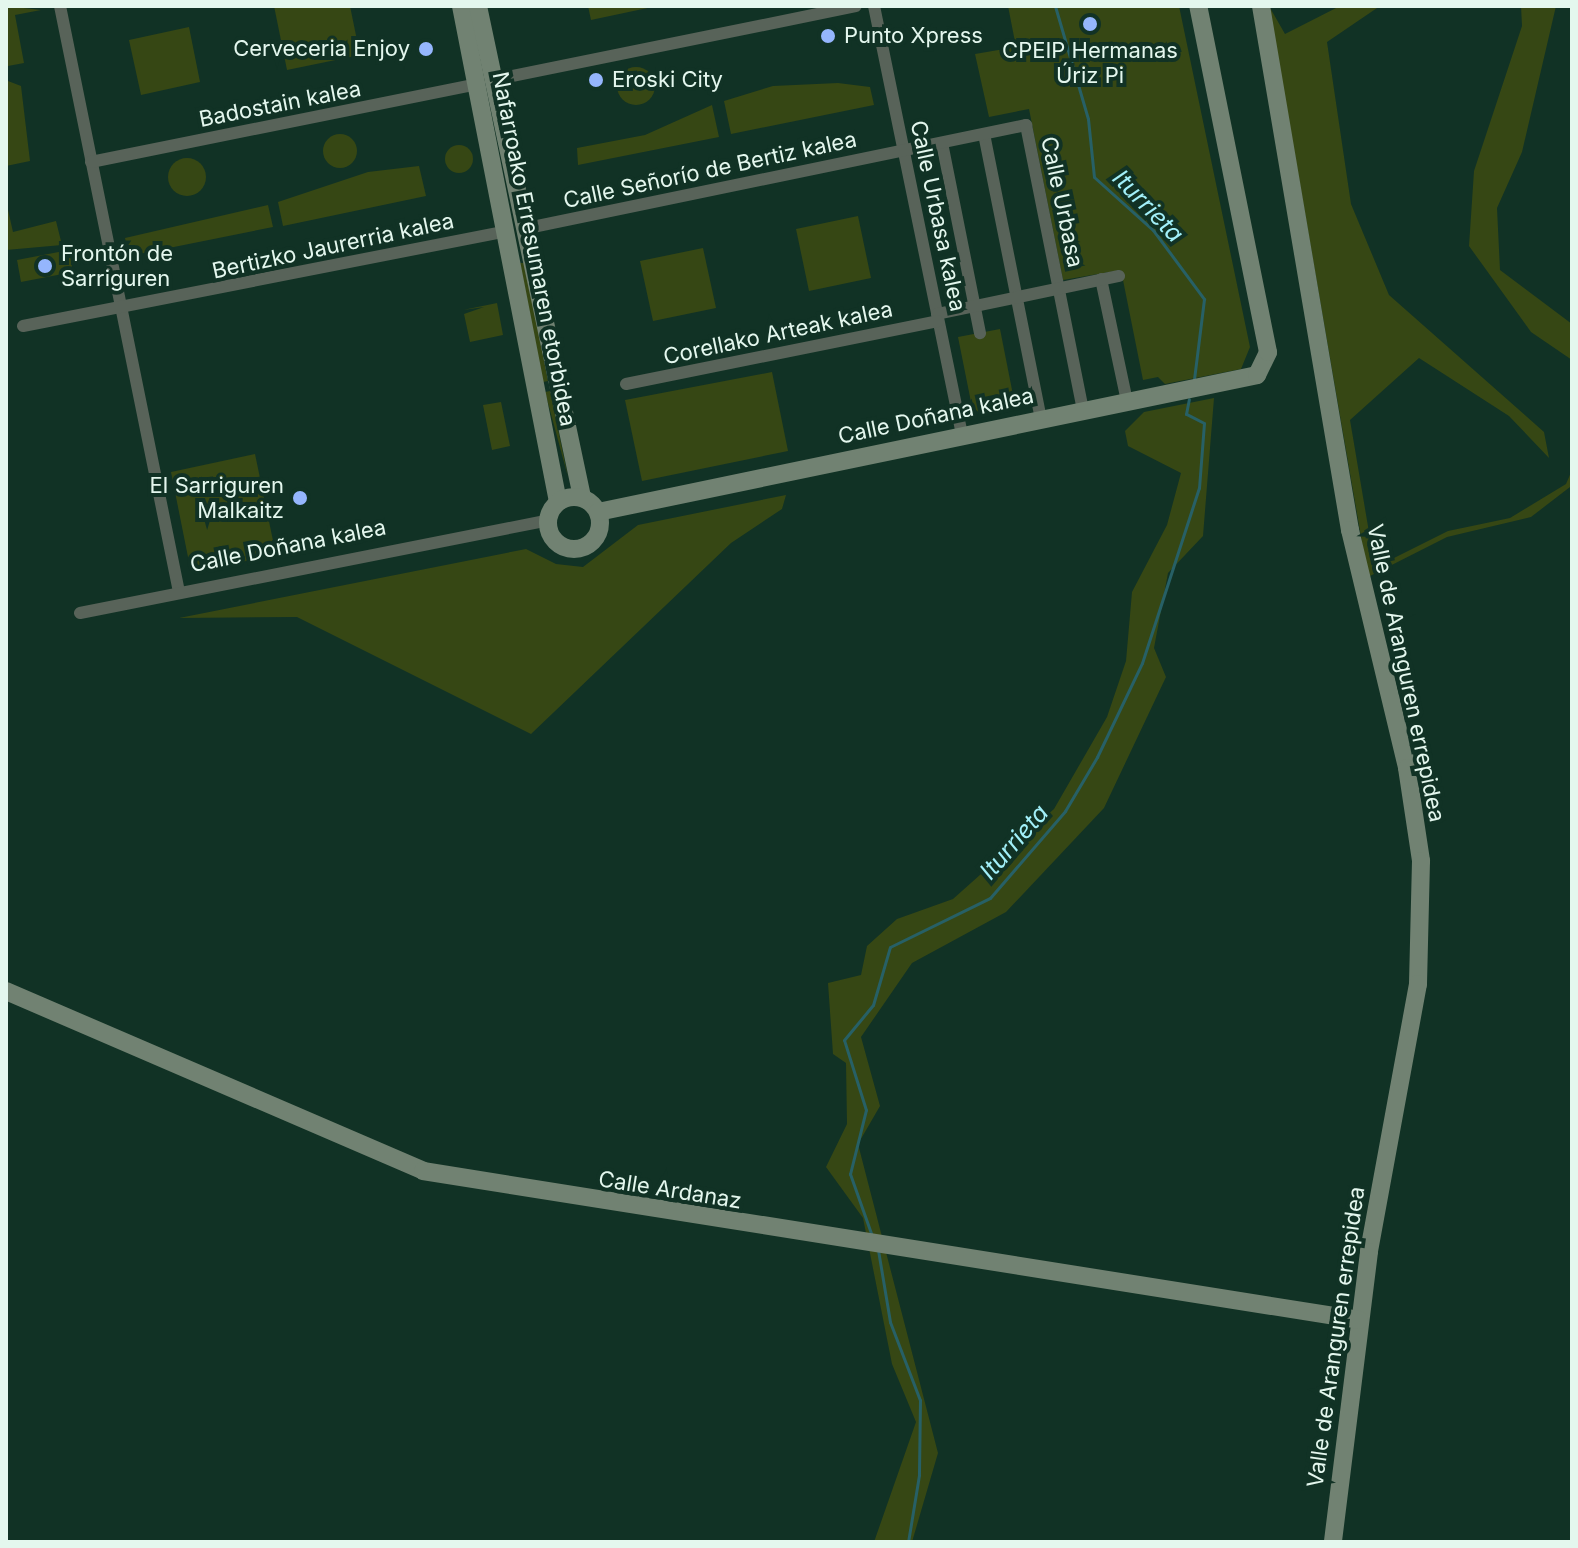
<!DOCTYPE html>
<html>
<head>
<meta charset="utf-8">
<style>
  body { margin:0 }
  #map { position:relative; width:1578px; height:1548px; overflow:hidden; background:#113225; font-family:Inter,sans-serif }
  div>[style] { position:absolute }
  [style*='--x'] { left:calc(var(--x)*1px); top:calc(var(--y)*1px); width:calc(var(--w)*1px); rotate:calc(var(--a)*1deg) }
  .green>* { inset:0; background:#364714 }
  .round { border-radius:50% }
  .stream>* { height:3px; margin:-1.5px; padding:0 1.5px; transform-origin:1.5px; border-radius:1.5px; background:#276066 }
  .street>* { height:12px; margin:-6px; padding:0 6px; transform-origin:6px; border-radius:6px; background:#586359 }
  .secondary>* { height:18px; margin:-9px; padding:0 9px; transform-origin:9px; border-radius:9px; background:#718272 }
  .secondary>.ring { margin:-9px; padding:0; box-sizing:content-box; background:none; border:18px solid #718272; border-radius:50% }
  .dots>* { width:22px; height:22px; translate:-50% -50%; box-sizing:border-box; border:4px solid #113225; border-radius:50% }
  span { translate:-50% -50%; white-space:nowrap; text-align:center; line-height:1.15; -webkit-text-stroke:8px #113225; paint-order:stroke }
  .poi-label { font-size:22px; color:#e4f7ee }
  .left { translate:0 -50%; text-align:left }
  .right { translate:-100% -50%; text-align:right }
  .street-label { font-size:22px; color:#e4f7ee }
  .water-label { font-size:24px; color:#a2f0f9; font-style:italic }
  .frame { position:absolute; inset:0; border:8px solid #e4f7ee; pointer-events:none }
</style>
</head>
<body>
<div id="map">
  <div class="green">
    <div style="clip-path:polygon(6px 6px,41px 10px,15px 15px,24px 63px,8px 66px,8px 81px,21px 86px,30px 161px,6px 166px)"></div>
    <div style="clip-path:polygon(274px 6px,350px 6px,360px 55px,287px 70px)"></div>
    <div style="clip-path:polygon(588px 6px,657px 6px,591px 20px)"></div>
    <div style="clip-path:polygon(1008px 6px,1179px 6px,1250px 347px,1241px 369px,1165px 384px,1158px 377px,1143px 380px,1121px 270px,1063px 280px,1029px 109px,989px 117px,975px 54px,1016px 47px)"></div>
    <div style="clip-path:polygon(1269px 6px,1285px 34px,1340px 6px,1380px 6px,1327px 42px,1351px 204px,1389px 295px,1544px 432px,1549px 458px,1509px 416px,1419px 358px,1350px 420px,1371px 544px,1384px 563px,1448px 531px,1510px 518px,1566px 484px,1572px 470px,1570px 487px,1531px 517px,1447px 537px,1368px 577px)"></div>
    <div style="clip-path:polygon(1521px 6px,1556px 6px,1522px 152px,1497px 208px,1500px 270px,1572px 324px,1572px 360px,1531px 332px,1469px 246px,1474px 171px,1522px 26px)"></div>
    <div style="clip-path:polygon(189px 27px,200px 82px,141px 95px,129px 40px)"></div>
    <div class="round" style="left:617px;top:67px;width:38px;height:38px"></div>
    <div style="clip-path:polygon(838px 83px,870px 87px,874px 105px,731px 134px,724px 101px,773px 86px)"></div>
    <div style="clip-path:polygon(712px 105px,719px 137px,578px 165px,577px 148px,645px 135px)"></div>
    <div class="round" style="left:323px;top:134px;width:34px;height:34px"></div>
    <div class="round" style="left:445px;top:145px;width:28px;height:28px"></div>
    <div class="round" style="left:168px;top:158px;width:38px;height:38px"></div>
    <div style="clip-path:polygon(419px 166px,426px 196px,283px 226px,278px 202px,368px 172px)"></div>
    <div style="clip-path:polygon(6px 201px,13px 232px,56px 221px,62px 245px,6px 250px)"></div>
    <div style="clip-path:polygon(268px 205px,273px 227px,129px 256px,125px 238px)"></div>
    <div style="clip-path:polygon(858px 216px,871px 278px,809px 291px,796px 229px)"></div>
    <div style="clip-path:polygon(703px 248px,716px 308px,653px 321px,640px 261px)"></div>
    <div style="clip-path:polygon(69px 250px,73px 272px,21px 282px,17px 260px)"></div>
    <div style="clip-path:polygon(520px 263px,524px 263px,548px 381px,543px 382px)"></div>
    <div style="clip-path:polygon(497px 303px,503px 335px,470px 342px,464px 314px,484px 307px,463px 310px)"></div>
    <div style="clip-path:polygon(1000px 329px,1015px 405px,980px 413px,972px 407px,958px 337px)"></div>
    <div style="clip-path:polygon(772px 372px,788px 451px,642px 481px,625px 400px)"></div>
    <div style="clip-path:polygon(550px 391px,568px 477px,545px 392px)"></div>
    <div style="clip-path:polygon(1214px 398px,1203px 536px,1168px 573px,1154px 648px,1166px 677px,1104px 808px,1006px 912px,912px 963px,861px 1037px,880px 1106px,858px 1144px,938px 1453px,912px 1542px,874px 1542px,916px 1422px,892px 1364px,863px 1218px,826px 1167px,847px 1124px,846px 1063px,833px 1054px,828px 983px,861px 975px,867px 946px,897px 919px,953px 899px,1054px 809px,1107px 717px,1126px 661px,1132px 592px,1167px 525px,1181px 473px,1128px 446px,1125px 431px,1144px 412px)"></div>
    <div style="clip-path:polygon(501px 402px,510px 446px,492px 450px,483px 405px)"></div>
    <div style="clip-path:polygon(255px 454px,276px 555px,191px 572px,171px 472px)"></div>
    <div style="clip-path:polygon(786px 495px,782px 509px,731px 543px,531px 734px,297px 617px,179px 618px,526px 549px,556px 564px,583px 567px,638px 525px)"></div>
  </div>
  <div class="stream">
    <div style="--x:1055;--y:6;--w:118;--a:73.7"></div>
    <div style="--x:1088;--y:119;--w:58;--a:84.1"></div>
    <div style="--x:1094;--y:177;--w:79;--a:41.9"></div>
    <div style="--x:1153;--y:230;--w:86;--a:53.5"></div>
    <div style="--x:1204;--y:299;--w:81;--a:97.1"></div>
    <div style="--x:872;--y:1236;--w:66;--a:-109.5"></div>
    <div style="--x:850;--y:1174;--w:66;--a:-76"></div>
    <div style="--x:866;--y:1110;--w:73;--a:-107.4"></div>
    <div style="--x:844;--y:1040;--w:45;--a:-50.4"></div>
    <div style="--x:873;--y:1005;--w:60;--a:-73.7"></div>
    <div style="--x:890;--y:947;--w:111;--a:-26.1"></div>
    <div style="--x:990;--y:898;--w:115;--a:-49.2"></div>
    <div style="--x:1065;--y:811;--w:63;--a:-59.3"></div>
    <div style="--x:1097;--y:757;--w:104;--a:-64.4"></div>
    <div style="--x:1142;--y:663;--w:184;--a:-72"></div>
    <div style="--x:1199;--y:488;--w:65;--a:-85.6"></div>
    <div style="--x:1204;--y:423;--w:20;--a:-153"></div>
    <div style="--x:1186;--y:414;--w:15;--a:-79"></div>
    <div style="--x:878;--y:1250;--w:73;--a:80.5"></div>
    <div style="--x:890;--y:1322;--w:84;--a:69"></div>
    <div style="--x:920;--y:1400;--w:75;--a:90.8"></div>
    <div style="--x:919;--y:1475;--w:68;--a:99.3"></div>
  </div>
  <div class="street">
    <div style="--x:60;--y:6;--w:598;--a:78.52"></div>
    <div style="--x:874;--y:6;--w:438;--a:78.4"></div>
    <div style="--x:493;--y:80;--w:370;--a:-11.5"></div>
    <div style="--x:984;--y:134;--w:291;--a:78.7"></div>
    <div style="--x:942;--y:143;--w:194;--a:78.7"></div>
    <div style="--x:91;--y:162;--w:394;--a:-11.4"></div>
    <div style="--x:523;--y:229;--w:514;--a:-11.68"></div>
    <div style="--x:1026;--y:125;--w:291;--a:78.7"></div>
    <div style="--x:1101;--y:279;--w:125;--a:78"></div>
    <div style="--x:937;--y:314;--w:186;--a:-11.8"></div>
    <div style="--x:23;--y:326;--w:492;--a:-11.1"></div>
    <div style="--x:626;--y:384;--w:318;--a:-11.4"></div>
    <div style="--x:80;--y:613;--w:477;--a:-11.2"></div>
  </div>
  <div class="secondary">
    <div style="--x:461;--y:6;--w:505;--a:78.93"></div>
    <div style="--x:478;--y:6;--w:502;--a:78.04"></div>
    <div style="--x:1261;--y:6;--w:532;--a:80.36"></div>
    <div style="--x:1350;--y:530;--w:245;--a:76.5"></div>
    <div style="--x:1407;--y:768;--w:94;--a:81.4"></div>
    <div style="--x:1421;--y:861;--w:123;--a:91.4"></div>
    <div style="--x:1418;--y:984;--w:272;--a:100.4"></div>
    <div style="--x:1369;--y:1252;--w:292;--a:97.1"></div>
    <div class="ring" style="left:548px;top:497px;width:34px;height:34px"></div>
    <div style="--x:598;--y:512;--w:673;--a:-11.74"></div>
    <div style="--x:1257;--y:375;--w:25;--a:-64"></div>
    <div style="--x:1268;--y:352;--w:353;--a:-101.4"></div>
    <div style="--x:6;--y:991;--w:454;--a:23.3"></div>
    <div style="--x:423;--y:1171;--w:948;--a:9.04"></div>
  </div>
  <div class="dots">
    <div style="left:1090px;top:24px;background:#95b6fd"></div>
    <div style="left:828px;top:36px;background:#95b6fd"></div>
    <div style="left:426px;top:49px;background:#95b6fd"></div>
    <div style="left:596px;top:80px;background:#95b6fd"></div>
    <div style="left:45px;top:266px;background:#95b6fd"></div>
    <div style="left:300px;top:498px;background:#95b6fd"></div>
  </div>
  <div class="poi-label">
    <span class="left" style="left:844px;top:36px">Punto Xpress</span>
    <span class="right" style="left:410px;top:49px">Cerveceria Enjoy</span>
    <span style="left:1090px;top:63px">CPEIP Hermanas<br>Úriz Pi</span>
    <span class="left" style="left:612px;top:80px">Eroski City</span>
    <span class="left" style="left:61px;top:266px">Frontón de<br>Sarriguren</span>
    <span class="right" style="left:284px;top:498px">EI Sarriguren<br>Malkaitz</span>
  </div>
  <div class="street-label">
    <span style="left:280px;top:104px;rotate:-11deg">Badostain kalea</span>
    <span style="left:710px;top:170px;rotate:-12deg">Calle Señorío de Bertiz kalea</span>
    <span style="left:1062px;top:202px;rotate:78deg">Calle Urbasa</span>
    <span style="left:938px;top:216px;rotate:78deg">Calle Urbasa kalea</span>
    <span style="left:333px;top:246px;rotate:-12deg">Bertizko Jaurerria kalea</span>
    <span style="left:534px;top:249px;rotate:79deg">Nafarroako Erresumaren etorbidea</span>
    <span style="left:778px;top:333px;rotate:-12deg">Corellako Arteak kalea</span>
    <span style="left:936px;top:416px;rotate:-12deg">Calle Doñana kalea</span>
    <span style="left:288px;top:546px;rotate:-11deg">Calle Doñana kalea</span>
    <span style="left:1406px;top:673px;rotate:78deg">Valle de Aranguren errepidea</span>
    <span style="left:670px;top:1190px;rotate:9deg">Calle Ardanaz</span>
    <span style="left:1336px;top:1337px;rotate:-82deg">Valle de Aranguren errepidea</span>
  </div>
  <div class="water-label">
    <span style="left:1148px;top:206px;rotate:46deg">Iturrieta</span>
    <span style="left:1014px;top:842px;rotate:-49deg">Iturrieta</span>
  </div>
  <div class="frame"></div>
</div>
</body>
</html>
